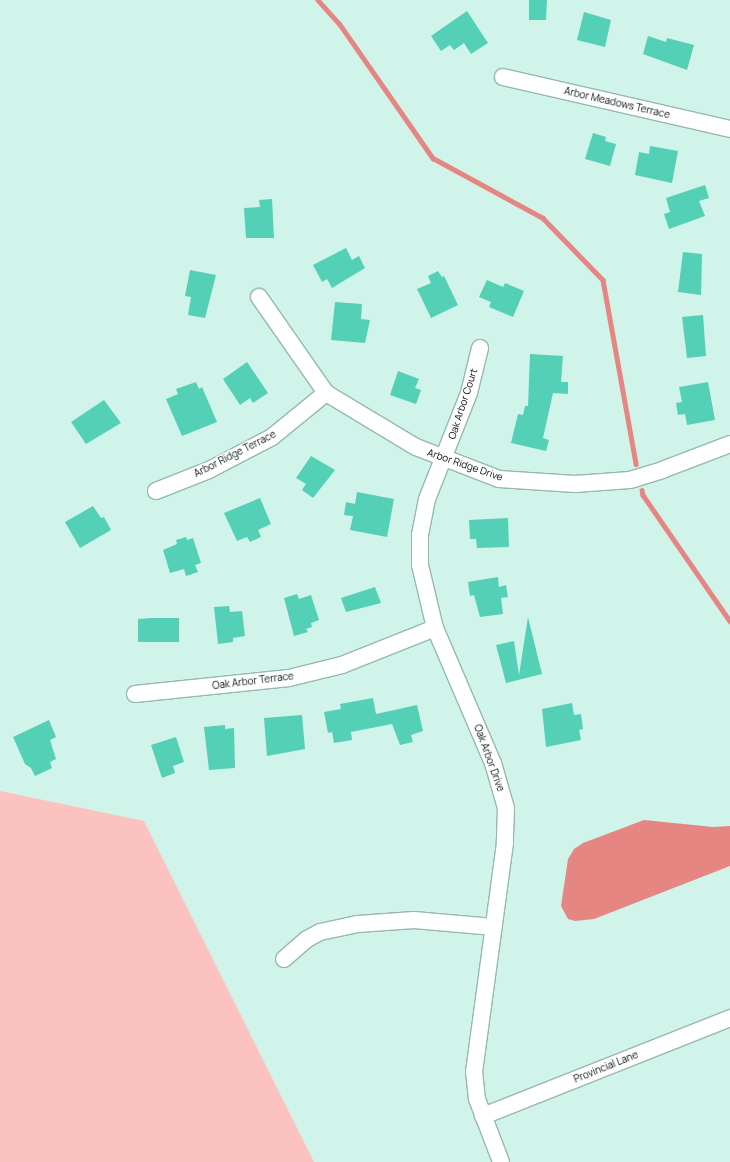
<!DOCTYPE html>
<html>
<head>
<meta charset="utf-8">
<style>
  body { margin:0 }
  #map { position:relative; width:730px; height:1162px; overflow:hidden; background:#d0f3ea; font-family:Manrope,sans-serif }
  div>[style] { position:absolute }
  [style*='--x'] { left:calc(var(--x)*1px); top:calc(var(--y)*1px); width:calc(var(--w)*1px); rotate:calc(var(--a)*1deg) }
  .green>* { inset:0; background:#fbc2bf }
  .water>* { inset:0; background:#e58683 }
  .stream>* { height:4.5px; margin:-2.25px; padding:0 2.25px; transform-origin:2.25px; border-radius:2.25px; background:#e58683 }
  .building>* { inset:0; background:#54d0b7 }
  .roads { filter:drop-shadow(1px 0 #96b8af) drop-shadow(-1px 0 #96b8af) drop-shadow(0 1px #96b8af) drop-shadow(0 -1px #96b8af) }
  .minor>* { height:16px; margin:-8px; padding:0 8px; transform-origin:8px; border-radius:8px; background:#fff }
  span { translate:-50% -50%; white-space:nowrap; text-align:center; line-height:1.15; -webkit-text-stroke:3px #fff; paint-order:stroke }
  .street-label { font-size:10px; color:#040f0c }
</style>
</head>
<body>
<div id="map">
  <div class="green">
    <div style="clip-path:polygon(0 791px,144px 821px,314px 1162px,0 1162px)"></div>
  </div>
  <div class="water">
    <div style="clip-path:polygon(644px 820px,713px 827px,730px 826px,730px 866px,594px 919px,575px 921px,568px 919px,561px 906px,568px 859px,574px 849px,583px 843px)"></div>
  </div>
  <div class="stream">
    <div style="--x:318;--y:0;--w:31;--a:48"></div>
    <div style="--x:339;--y:23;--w:165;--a:55.2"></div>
    <div style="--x:433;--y:158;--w:125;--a:28.6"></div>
    <div style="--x:543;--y:218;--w:86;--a:45.9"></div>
    <div style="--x:603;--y:280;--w:187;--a:79.8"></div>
    <div style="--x:642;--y:490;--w:5;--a:79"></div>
    <div style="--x:643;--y:495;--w:153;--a:55.4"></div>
  </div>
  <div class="building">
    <div style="clip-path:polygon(529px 0,547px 0,546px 20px,529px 20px)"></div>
    <div style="clip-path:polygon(467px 11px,488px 43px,471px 54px,464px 43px,454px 50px,450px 45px,441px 51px,431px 36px)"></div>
    <div style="clip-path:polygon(584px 12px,611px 20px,605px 47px,577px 40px)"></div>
    <div style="clip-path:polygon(648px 36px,666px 42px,667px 38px,694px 45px,687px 70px,643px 54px)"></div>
    <div style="clip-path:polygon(593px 133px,606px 137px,605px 141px,616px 144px,610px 166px,585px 159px)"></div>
    <div style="clip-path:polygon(650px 146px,678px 151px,672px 183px,635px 175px,639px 152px,649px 154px)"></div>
    <div style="clip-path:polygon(705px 185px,709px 198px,699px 201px,705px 216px,669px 229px,664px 214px,670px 212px,666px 198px)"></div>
    <div style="clip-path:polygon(272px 199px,274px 238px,246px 238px,244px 208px,260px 207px,259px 200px)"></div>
    <div style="clip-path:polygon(346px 248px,352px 260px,359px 256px,365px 268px,332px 288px,327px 279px,322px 282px,313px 265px)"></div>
    <div style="clip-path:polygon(683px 252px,702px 254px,701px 295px,678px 292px)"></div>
    <div style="clip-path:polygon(190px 270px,216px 275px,205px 318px,188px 315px,191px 297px,185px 296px)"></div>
    <div style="clip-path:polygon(438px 271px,442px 277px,444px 276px,458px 305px,431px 318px,417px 289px,431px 283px,428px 276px)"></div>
    <div style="clip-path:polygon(487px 280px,503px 287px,505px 283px,524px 291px,513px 317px,489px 307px,491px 302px,479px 297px)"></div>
    <div style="clip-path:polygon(335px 302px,362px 304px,361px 319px,370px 320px,365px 343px,331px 340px)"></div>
    <div style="clip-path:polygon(703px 315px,706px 356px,687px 358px,682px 317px)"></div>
    <div style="clip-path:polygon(530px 354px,563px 356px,561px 382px,568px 382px,568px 394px,553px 393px,543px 438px,549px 440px,546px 451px,511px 443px,518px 414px,523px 415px,525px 406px,528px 406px)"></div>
    <div style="clip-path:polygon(247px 362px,268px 393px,253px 403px,250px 398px,240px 405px,223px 379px)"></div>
    <div style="clip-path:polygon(398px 371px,419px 379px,415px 388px,421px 390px,416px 404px,390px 395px)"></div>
    <div style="clip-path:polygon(196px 382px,199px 389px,202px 387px,217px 422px,182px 436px,166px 399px,178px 394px,176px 389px)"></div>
    <div style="clip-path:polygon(708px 382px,715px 420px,687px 425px,685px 414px,678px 415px,676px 403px,682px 402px,679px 387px)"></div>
    <div style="clip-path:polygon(104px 400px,121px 423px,86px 444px,71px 422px)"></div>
    <div style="clip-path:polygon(311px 456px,335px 470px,313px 498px,302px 490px,306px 484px,296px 478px)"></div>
    <div style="clip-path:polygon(357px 492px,394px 499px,387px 537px,350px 530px,353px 516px,344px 515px,346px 502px,355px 504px)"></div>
    <div style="clip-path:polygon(260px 498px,271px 524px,258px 530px,261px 537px,250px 542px,247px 537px,237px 541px,224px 513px)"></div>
    <div style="clip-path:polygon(93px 506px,101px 518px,104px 517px,111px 530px,80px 548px,65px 522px)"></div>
    <div style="clip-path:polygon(508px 518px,509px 547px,477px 548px,476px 539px,470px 539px,469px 520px)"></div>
    <div style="clip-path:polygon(186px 537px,187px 540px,193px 538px,201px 563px,195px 565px,198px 572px,186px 576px,184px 569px,170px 573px,163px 550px,177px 544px,176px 540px)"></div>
    <div style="clip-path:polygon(498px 577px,499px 587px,506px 585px,508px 597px,501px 598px,503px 614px,480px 617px,474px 595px,470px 596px,468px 582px)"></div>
    <div style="clip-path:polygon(375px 587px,381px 603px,346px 612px,341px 598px)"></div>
    <div style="clip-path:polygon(297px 594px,299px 599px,311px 595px,319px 620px,311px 623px,312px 627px,306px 629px,308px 632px,294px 636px,284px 598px)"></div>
    <div style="clip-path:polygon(229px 606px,230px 612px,242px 611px,245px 636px,233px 638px,233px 642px,218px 644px,214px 607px)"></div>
    <div style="clip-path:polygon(528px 617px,542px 674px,506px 683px,496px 645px,514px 641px,519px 675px)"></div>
    <div style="clip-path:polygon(152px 618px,179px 618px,179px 642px,138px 642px,138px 619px)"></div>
    <div style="clip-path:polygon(373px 698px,376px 714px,417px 705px,423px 731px,411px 735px,413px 742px,400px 745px,392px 724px,351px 732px,352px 740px,334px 743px,332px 732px,328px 733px,324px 712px,341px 709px,340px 704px)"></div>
    <div style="clip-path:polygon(572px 703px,574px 715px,581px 714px,583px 729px,579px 730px,581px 740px,546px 747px,542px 709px)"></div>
    <div style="clip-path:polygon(302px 715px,305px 749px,267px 756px,264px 718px)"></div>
    <div style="clip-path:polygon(49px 720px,56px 737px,50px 740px,56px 759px,50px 762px,52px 768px,35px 776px,31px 768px,25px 764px,13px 737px)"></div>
    <div style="clip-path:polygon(225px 725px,225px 729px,234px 728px,235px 768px,209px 770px,204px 727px)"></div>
    <div style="clip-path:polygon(176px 737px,184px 762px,173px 766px,175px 773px,162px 778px,151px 745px)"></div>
  </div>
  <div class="roads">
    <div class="minor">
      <div style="--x:503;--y:77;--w:233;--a:12.9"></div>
      <div style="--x:259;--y:297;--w:117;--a:55.1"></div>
      <div style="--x:326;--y:393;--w:105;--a:31"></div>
      <div style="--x:416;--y:447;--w:89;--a:21.1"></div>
      <div style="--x:499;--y:479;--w:76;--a:3.8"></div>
      <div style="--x:575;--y:484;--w:55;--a:-4.2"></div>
      <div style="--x:630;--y:480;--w:34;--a:-17"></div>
      <div style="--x:662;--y:470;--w:73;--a:-20.9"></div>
      <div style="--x:480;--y:348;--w:46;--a:103.7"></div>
      <div style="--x:469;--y:393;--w:114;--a:111.6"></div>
      <div style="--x:427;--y:499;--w:37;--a:101"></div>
      <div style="--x:420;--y:535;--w:30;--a:90"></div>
      <div style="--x:420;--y:565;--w:65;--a:76.6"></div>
      <div style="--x:435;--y:628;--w:147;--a:66.8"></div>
      <div style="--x:493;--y:763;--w:47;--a:73.9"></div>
      <div style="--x:506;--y:808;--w:35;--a:92"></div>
      <div style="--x:505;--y:843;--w:230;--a:97.7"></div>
      <div style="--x:474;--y:1071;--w:28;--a:84"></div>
      <div style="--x:477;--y:1099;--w:67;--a:69.1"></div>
      <div style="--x:156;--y:491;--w:57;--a:-21.6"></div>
      <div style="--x:209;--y:470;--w:71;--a:-27.6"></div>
      <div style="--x:272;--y:437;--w:70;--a:-39.2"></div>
      <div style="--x:135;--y:694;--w:155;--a:-5.9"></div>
      <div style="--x:289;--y:678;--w:55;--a:-13.8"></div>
      <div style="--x:342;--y:665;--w:100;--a:-21.7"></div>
      <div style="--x:284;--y:959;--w:30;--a:-41"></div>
      <div style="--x:307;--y:939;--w:15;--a:-28"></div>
      <div style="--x:320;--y:932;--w:39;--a:-12"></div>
      <div style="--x:358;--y:924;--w:56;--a:-4.1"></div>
      <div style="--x:414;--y:920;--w:80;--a:5"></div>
      <div style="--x:483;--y:1116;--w:266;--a:-21.6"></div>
    </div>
  </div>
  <div class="street-label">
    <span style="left:617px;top:103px;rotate:13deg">Arbor Meadows Terrace</span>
    <span style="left:463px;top:404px;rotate:-72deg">Oak Arbor Court</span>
    <span style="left:235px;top:454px;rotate:-27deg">Arbor Ridge Terrace</span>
    <span style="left:465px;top:465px;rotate:19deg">Arbor Ridge Drive</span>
    <span style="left:253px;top:681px;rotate:-7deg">Oak Arbor Terrace</span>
    <span style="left:489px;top:758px;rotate:70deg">Oak Arbor Drive</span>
    <span style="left:606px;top:1067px;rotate:-22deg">Provincial Lane</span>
  </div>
</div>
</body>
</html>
